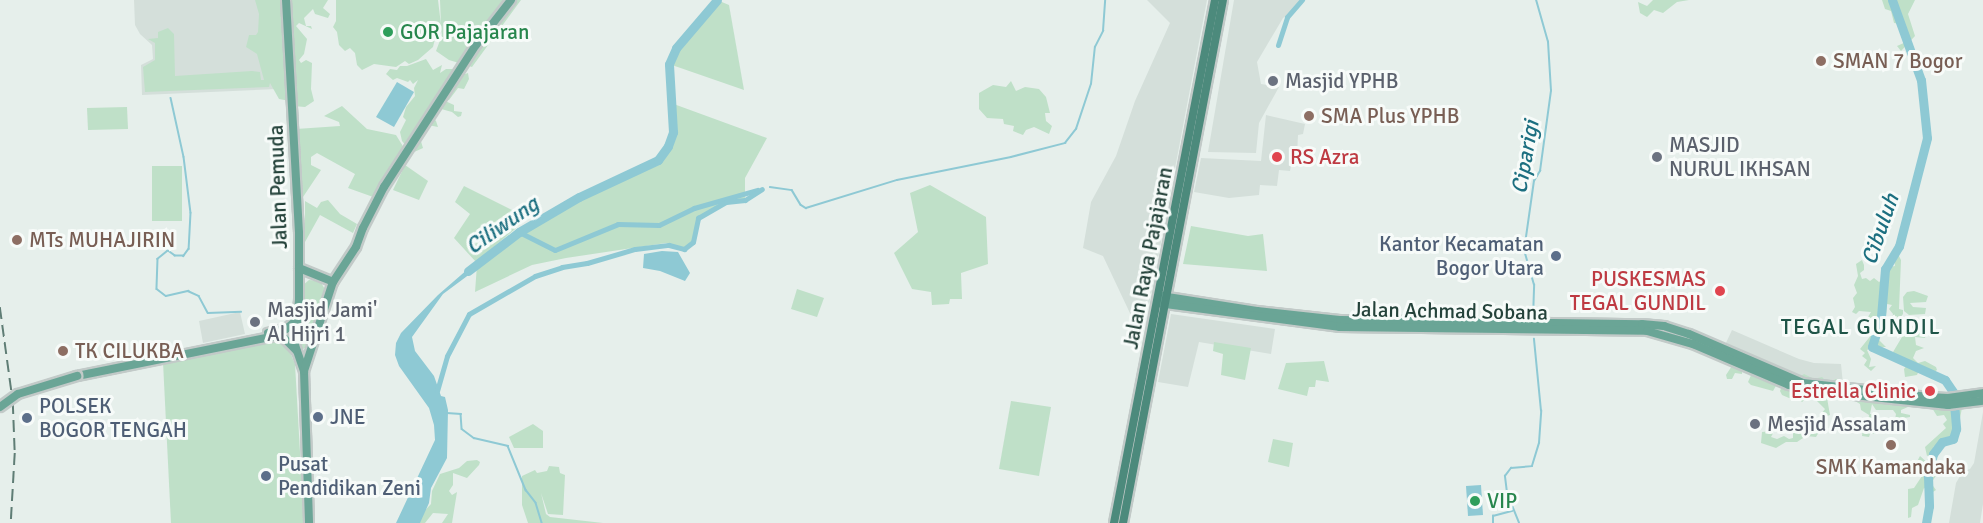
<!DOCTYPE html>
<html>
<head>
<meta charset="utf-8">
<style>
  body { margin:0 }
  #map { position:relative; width:1983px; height:523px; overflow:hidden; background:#e6efeb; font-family:Signika,sans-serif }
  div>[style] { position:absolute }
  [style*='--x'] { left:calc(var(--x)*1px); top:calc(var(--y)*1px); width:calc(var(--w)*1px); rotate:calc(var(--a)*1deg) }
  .built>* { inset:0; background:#d4dfda }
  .green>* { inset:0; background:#bfe0c8 }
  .water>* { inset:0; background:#8ec9d4 }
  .stream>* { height:1.5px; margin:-0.75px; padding:0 0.75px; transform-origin:0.75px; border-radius:0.75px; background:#8ec9d4 }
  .canal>* { height:5px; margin:-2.5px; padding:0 2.5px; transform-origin:2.5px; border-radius:2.5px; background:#8ec9d4 }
  .river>* { height:9px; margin:-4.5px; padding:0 4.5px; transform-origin:4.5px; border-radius:4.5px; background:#8ec9d4 }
  .roads { filter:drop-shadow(2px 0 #c2cac8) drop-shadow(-2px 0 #c2cac8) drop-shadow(0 2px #c2cac8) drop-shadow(0 -2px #c2cac8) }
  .primary>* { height:8px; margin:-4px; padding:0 4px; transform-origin:4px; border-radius:4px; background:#6aa596 }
  .trunk>* { height:8px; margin:-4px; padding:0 4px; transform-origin:4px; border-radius:4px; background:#4c8a7c }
  .rail>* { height:1.5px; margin-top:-0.75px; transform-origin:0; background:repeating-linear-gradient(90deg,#5f7d75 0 12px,transparent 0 18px) }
  .bridges { filter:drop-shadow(2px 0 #c2cac8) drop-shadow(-2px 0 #c2cac8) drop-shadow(0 2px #c2cac8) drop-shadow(0 -2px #c2cac8) }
  .primary-bridge>* { height:8px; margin:-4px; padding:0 4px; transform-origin:4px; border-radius:4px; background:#6aa596 }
  .dots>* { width:16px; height:16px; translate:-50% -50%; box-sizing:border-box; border:3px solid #f7fbf9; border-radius:50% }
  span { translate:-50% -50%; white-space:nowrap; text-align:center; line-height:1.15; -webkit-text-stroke:6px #f7fbf9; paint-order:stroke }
  .leisure-label { font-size:21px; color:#27864d }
  .left { translate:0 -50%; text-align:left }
  .education-label { font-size:21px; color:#785e54 }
  .worship-label { font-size:21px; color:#5b616d }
  .health-label { font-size:21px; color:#be3a42 }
  .right { translate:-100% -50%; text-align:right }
  .street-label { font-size:21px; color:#24423a }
  .service-label { font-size:21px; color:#4e5e75 }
  .water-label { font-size:22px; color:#1c6f80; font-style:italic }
  .neighbourhood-label { font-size:22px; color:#1f5548; letter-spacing:1.5px }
</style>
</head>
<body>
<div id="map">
  <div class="built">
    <div style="clip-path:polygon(134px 0,276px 0,277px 89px,142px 95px,141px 65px,153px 59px,152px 45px,140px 34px,135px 25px)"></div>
    <div style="clip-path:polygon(1147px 0,1207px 0,1145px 326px,1136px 326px,1103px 256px,1083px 248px,1091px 202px,1116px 156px,1135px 101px,1170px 23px)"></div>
    <div style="clip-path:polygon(1234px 0,1303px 0,1302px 4px,1283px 18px,1257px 62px,1261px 84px,1279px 87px,1259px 123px,1256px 153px,1208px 152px)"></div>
    <div style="clip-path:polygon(1266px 115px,1305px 124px,1303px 134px,1298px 135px,1297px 155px,1293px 156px,1290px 171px,1279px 170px,1277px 186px,1260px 185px,1259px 195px,1229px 198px,1194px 192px,1201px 158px,1261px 161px)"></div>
    <div style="clip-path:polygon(240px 312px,245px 334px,203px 343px,199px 321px)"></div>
    <div style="clip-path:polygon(1171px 314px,1275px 329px,1271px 354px,1199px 342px,1188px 387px,1158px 382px)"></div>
    <div style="clip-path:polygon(1732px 330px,1799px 359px,1814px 363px,1841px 364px,1843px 384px,1800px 379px,1725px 345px)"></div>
    <div style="clip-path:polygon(1983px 412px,1983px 504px,1980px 523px,1949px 523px,1956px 483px,1963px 471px,1970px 469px,1974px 463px)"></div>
  </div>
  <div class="green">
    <div style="clip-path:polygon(255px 0,328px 0,323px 8px,330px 14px,328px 18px,315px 14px,313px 9px,304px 18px,306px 26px,311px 26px,312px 29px,299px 23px,296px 26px,307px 39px,304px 54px,299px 60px,301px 63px,306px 60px,312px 63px,311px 89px,314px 101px,305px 107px,293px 106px,290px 101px,279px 99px,270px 83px,269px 87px,145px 92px,143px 67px,155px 60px,155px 43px,148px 39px,158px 38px,158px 32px,168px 28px,174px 34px,175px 76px,252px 71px,260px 72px,261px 80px,264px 80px,257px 54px,246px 47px,249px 35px,256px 35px,258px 32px,259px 14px)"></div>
    <div style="clip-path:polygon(336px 0,438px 0,441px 25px,440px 0,521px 0,472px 67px,449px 60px,436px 51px,442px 35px,441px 28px,437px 31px,433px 47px,418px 60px,409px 64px,405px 61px,396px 67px,374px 64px,362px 70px,357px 65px,355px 53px,350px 48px,345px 51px,339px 45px,337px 32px,333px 27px,336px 21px)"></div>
    <div style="clip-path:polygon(717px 0,729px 5px,744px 90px,669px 64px,676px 48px)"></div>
    <div style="clip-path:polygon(1653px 0,1689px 0,1677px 2px,1663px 13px,1654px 10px,1647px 17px,1640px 13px,1638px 2px,1647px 6px)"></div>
    <div style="clip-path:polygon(1882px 0,1915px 0,1908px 14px,1915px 36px,1901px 51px,1897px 46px,1906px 42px,1906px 33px,1901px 24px,1894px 23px,1891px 11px,1885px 9px)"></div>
    <div style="clip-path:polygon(426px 59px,433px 70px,442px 65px,440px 73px,446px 69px,454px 69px,459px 64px,465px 74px,468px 73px,469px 79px,464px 89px,458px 88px,449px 100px,443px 100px,454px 105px,454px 111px,462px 112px,461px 116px,458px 117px,452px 112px,434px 107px,430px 108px,428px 113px,436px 121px,438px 127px,428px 125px,423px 129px,424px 134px,420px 138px,423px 148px,412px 153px,402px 141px,400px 132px,406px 120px,403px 117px,406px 107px,415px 96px,414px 88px,418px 80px,413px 84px,410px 80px,408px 82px,397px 78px,393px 80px,386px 74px,390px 69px,397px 70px,400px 66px,407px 66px)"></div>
    <div style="clip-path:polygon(1011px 81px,1016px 91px,1025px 87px,1039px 89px,1046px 97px,1050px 113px,1045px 113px,1046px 121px,1052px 126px,1049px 134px,1034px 127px,1026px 130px,1023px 135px,1013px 131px,1014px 126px,1004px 124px,1003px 119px,987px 118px,979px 109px,979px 93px,993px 85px,1006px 87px)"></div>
    <div style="clip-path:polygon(671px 103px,767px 138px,745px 178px,745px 200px,726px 202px,698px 218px,693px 242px,684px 249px,666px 243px,566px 258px,532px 265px,475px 292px,477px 265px,519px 232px,579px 197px,658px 160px,668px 146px,673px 132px)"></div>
    <div style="clip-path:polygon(342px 106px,367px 129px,396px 135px,404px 148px,376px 198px,348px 188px,355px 174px,317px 153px,311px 157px,311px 165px,321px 170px,301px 200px,296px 129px,340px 126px,339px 122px,324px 116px)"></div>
    <div style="clip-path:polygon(127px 107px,128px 129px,88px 130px,87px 108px)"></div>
    <div style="clip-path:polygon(405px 165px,428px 181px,419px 200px,393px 190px)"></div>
    <div style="clip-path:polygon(152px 166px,182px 166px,182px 221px,152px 221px)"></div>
    <div style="clip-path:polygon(930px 185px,986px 217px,988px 264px,961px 273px,962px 299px,950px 299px,949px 304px,932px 305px,931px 292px,912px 289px,894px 253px,918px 232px,910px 193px)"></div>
    <div style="clip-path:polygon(464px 186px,528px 218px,476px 262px,454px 238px,470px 214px,455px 202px)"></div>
    <div style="clip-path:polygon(328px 200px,340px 214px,357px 224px,353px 233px,320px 215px,305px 242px,305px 201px,317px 208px,321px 202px)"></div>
    <div style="clip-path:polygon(1191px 226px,1248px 236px,1263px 234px,1267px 271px,1183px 264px)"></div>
    <div style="clip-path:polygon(1898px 254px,1901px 260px,1899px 309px,1903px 310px,1903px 314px,1896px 323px,1902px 323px,1904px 327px,1900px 326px,1902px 330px,1899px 331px,1890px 328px,1893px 314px,1889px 309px,1892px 305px,1887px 304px,1886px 315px,1883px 316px,1885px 323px,1879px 340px,1886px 347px,1873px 347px,1867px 350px,1871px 359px,1869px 367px,1876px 366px,1871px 371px,1864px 365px,1867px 360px,1862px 356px,1865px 353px,1860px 349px,1872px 334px,1869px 327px,1872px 323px,1868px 317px,1871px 312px,1859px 311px,1856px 314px,1852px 312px,1855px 307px,1853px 298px,1857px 293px,1854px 285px,1858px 276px,1856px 264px,1862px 260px,1864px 265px,1864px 270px,1860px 273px,1862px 279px,1866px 278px,1870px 281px,1874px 278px,1879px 282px,1886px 277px,1888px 271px,1885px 263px,1888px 263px,1889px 267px,1895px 266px,1894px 258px)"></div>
    <div style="clip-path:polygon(309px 280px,320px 281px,326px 291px,309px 346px,303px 349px,298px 346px,302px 286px)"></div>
    <div style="clip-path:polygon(797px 289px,824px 298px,817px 317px,791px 309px)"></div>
    <div style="clip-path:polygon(1914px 291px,1928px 296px,1926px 302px,1910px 303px,1913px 307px,1926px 308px,1925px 314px,1909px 315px,1904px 311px,1903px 297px,1907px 292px)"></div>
    <div style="clip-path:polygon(1911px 326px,1921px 326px,1927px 331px,1925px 338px,1915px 337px,1916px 345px,1924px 348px,1916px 351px,1913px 358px,1918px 363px,1925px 361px,1936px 367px,1937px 370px,1932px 374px,1920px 368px,1917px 375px,1905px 377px,1904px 369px,1910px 361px,1899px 362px,1893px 352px,1908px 327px)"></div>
    <div style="clip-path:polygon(272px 341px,282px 344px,290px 352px,295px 364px,304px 523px,171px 523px,163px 362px)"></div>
    <div style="clip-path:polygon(1214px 342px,1251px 348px,1245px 380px,1221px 375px,1223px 354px,1213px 351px)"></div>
    <div style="clip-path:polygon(1741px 352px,1798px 378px,1804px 374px,1814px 379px,1822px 377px,1832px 387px,1835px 379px,1843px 381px,1844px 385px,1818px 397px,1827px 398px,1830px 415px,1824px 417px,1822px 413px,1825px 409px,1816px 400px,1808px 397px,1802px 402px,1795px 395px,1789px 398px,1782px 395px,1780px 391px,1782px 386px,1777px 384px,1773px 391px,1751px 385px,1748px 382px,1752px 373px,1742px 368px,1742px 374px,1735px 373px,1732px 379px,1727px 379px,1726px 375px)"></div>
    <div style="clip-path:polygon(1324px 361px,1329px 382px,1316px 380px,1315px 387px,1309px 387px,1307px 396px,1278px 389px,1286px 363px)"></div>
    <div style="clip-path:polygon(1859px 397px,1863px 402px,1866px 398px,1876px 402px,1884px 401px,1887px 405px,1905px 403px,1908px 407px,1901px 410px,1901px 413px,1910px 415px,1910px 417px,1904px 418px,1894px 425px,1896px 414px,1893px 410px,1876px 410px,1872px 404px,1870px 414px,1875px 414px,1875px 428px,1879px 433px,1870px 434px,1869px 437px,1862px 436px,1863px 428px,1868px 423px,1869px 415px,1861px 410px,1860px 404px,1855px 401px,1854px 398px)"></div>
    <div style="clip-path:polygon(1011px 401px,1051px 407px,1039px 476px,999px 469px)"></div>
    <div style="clip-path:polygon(1959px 406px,1962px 408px,1960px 418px,1953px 427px,1955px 431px,1960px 431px,1959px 435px,1954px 441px,1943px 442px,1938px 448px,1934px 446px,1932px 454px,1927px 456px,1925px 447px,1946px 428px,1943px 424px,1947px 420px,1944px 415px,1937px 416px,1932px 408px,1953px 408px,1956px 411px)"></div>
    <div style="clip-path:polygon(1772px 422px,1777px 426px,1771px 437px,1777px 439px,1784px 436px,1789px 439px,1793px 438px,1793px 429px,1808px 432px,1812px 426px,1822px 426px,1826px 431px,1819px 432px,1816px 437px,1806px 436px,1797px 442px,1786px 442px,1776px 448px,1761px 443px,1762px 432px,1771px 431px)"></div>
    <div style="clip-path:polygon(533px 424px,543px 431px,543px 448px,514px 448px,509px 437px)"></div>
    <div style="clip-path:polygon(1273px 439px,1293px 443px,1289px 467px,1268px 462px)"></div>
    <div style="clip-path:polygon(1920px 456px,1930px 465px,1928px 472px,1935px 469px,1938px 473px,1931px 483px,1936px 490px,1933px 492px,1924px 488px,1918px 505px,1912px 508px,1911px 517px,1908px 518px,1908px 489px,1914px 488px,1922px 476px,1922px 471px,1914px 473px,1913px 469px)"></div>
    <div style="clip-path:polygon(477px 460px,480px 462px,479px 465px,467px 478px,453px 473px,453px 485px,449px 491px,452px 495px,457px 492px,452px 523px,442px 523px,448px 514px,433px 513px,425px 523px,413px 523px,431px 504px,432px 491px,440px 474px,459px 468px,467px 461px)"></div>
    <div style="clip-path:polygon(549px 466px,559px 467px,560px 473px,565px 475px,563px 515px,548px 514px,541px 493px,546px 514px,550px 517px,603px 523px,528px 523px,522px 505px,522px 476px,535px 470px,537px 473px,547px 471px)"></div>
  </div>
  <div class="water">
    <div style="clip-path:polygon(397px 82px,414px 92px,394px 127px,376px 117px)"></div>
    <div style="clip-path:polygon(662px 251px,678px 252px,690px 273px,685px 281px,660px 271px,643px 268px,644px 254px)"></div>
    <div style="clip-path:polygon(476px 262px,478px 268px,443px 294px,412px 337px,415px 351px,434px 376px,441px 396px,445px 397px,448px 410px,447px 458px,431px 488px,429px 503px,420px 523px,396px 523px,435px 440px,434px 425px,429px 408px,399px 366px,395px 355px,396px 343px,401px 333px,438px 295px)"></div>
    <div style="clip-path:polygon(1481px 485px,1483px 515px,1468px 516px,1466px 486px)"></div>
  </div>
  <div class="stream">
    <div style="--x:171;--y:98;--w:60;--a:77.6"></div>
    <div style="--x:184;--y:157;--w:56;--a:82.9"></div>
    <div style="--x:191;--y:213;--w:36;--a:93"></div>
    <div style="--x:189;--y:249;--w:9;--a:126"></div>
    <div style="--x:184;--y:256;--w:9;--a:180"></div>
    <div style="--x:175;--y:256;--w:9;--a:-144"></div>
    <div style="--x:168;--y:251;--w:13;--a:141"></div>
    <div style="--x:158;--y:259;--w:30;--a:92"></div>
    <div style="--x:157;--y:289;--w:11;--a:38"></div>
    <div style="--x:166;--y:296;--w:23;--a:-13"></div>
    <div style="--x:188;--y:291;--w:12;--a:24"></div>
    <div style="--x:199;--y:296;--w:19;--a:62"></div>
    <div style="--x:208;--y:313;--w:33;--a:-2"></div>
    <div style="--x:770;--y:187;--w:22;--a:8"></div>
    <div style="--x:792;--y:190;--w:17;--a:59"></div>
    <div style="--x:801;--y:205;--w:6;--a:31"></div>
    <div style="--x:806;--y:208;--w:95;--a:-17.1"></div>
    <div style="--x:897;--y:180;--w:116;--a:-11.4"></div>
    <div style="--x:1011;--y:157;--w:56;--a:-14.5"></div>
    <div style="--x:1065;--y:143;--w:18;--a:-52"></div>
    <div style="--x:1076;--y:129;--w:47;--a:-71.6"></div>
    <div style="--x:1091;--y:84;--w:37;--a:-84"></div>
    <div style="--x:1095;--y:47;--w:18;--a:-63"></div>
    <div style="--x:1103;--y:31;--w:31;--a:-86"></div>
    <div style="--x:1533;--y:318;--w:33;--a:-88"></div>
    <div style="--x:1534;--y:285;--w:35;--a:-106"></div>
    <div style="--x:1524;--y:251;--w:71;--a:-81.9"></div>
    <div style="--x:1534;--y:181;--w:12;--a:-59"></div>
    <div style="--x:1540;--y:171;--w:81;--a:-82.2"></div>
    <div style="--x:1551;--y:91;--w:49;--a:-93.5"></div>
    <div style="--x:1548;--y:42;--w:44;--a:-105.9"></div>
    <div style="--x:447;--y:413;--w:14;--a:4"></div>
    <div style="--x:461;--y:414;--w:15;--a:86"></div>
    <div style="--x:462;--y:429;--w:15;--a:37"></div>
    <div style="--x:474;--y:438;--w:35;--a:13"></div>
    <div style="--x:508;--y:446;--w:48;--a:67.8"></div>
    <div style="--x:526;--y:490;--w:16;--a:52"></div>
    <div style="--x:536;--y:503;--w:21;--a:73"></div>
    <div style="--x:1493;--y:523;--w:7;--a:-90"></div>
    <div style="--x:1493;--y:516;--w:20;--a:-15"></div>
    <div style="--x:1519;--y:523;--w:32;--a:-112"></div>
    <div style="--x:1507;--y:493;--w:17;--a:-97"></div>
    <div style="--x:1505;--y:476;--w:10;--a:-53"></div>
    <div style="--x:1511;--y:468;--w:21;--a:-5"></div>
    <div style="--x:1532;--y:466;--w:24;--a:-73"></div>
    <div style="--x:1539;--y:443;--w:32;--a:-86"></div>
    <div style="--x:1541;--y:411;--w:72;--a:-95.6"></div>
  </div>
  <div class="canal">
    <div style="--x:1278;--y:45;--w:29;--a:-72"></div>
    <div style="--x:1287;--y:17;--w:23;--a:-49"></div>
    <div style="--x:519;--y:232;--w:40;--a:26.6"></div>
    <div style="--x:555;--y:250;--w:68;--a:-22.4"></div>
    <div style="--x:618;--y:224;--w:41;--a:1.4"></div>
    <div style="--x:659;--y:225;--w:39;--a:-26"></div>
    <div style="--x:694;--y:208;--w:66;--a:-15.9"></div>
    <div style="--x:437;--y:391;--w:36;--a:-74"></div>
    <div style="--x:447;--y:356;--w:47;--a:-62.4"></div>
    <div style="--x:469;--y:314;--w:76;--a:-29.9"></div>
    <div style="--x:535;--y:276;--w:28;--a:-18"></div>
    <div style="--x:562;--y:267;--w:25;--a:-9"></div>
    <div style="--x:587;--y:263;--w:50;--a:-16.3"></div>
    <div style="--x:635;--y:249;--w:34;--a:-7"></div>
    <div style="--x:669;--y:245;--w:16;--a:15"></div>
    <div style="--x:684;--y:249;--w:11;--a:-38"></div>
    <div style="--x:693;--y:242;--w:25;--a:-78"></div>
    <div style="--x:698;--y:218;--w:32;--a:-30"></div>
    <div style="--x:726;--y:202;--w:19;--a:-6"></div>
    <div style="--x:745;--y:200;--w:20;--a:-33"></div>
  </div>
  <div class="river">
    <div style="--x:1892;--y:0;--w:85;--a:70.1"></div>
    <div style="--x:1921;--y:80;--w:58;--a:84.1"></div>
    <div style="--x:1927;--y:138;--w:112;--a:104.5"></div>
    <div style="--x:1899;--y:246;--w:27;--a:121"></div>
    <div style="--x:1885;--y:269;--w:48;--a:94.8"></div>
    <div style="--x:1881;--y:317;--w:31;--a:107"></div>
    <div style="--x:1872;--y:347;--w:80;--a:24.3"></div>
    <div style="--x:1945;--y:380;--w:14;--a:56"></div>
    <div style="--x:1953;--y:392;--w:37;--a:85"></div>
    <div style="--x:1956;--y:429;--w:10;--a:107"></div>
    <div style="--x:1953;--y:439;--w:11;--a:165"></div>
    <div style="--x:1942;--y:442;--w:15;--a:127"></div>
    <div style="--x:1933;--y:454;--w:23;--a:103"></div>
    <div style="--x:1928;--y:476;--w:30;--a:88"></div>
    <div style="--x:1929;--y:506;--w:17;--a:100"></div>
    <div style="--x:468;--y:271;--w:64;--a:-37.4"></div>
    <div style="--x:519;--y:232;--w:69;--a:-30.3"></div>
    <div style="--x:579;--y:197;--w:87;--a:-25.1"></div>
    <div style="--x:658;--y:160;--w:17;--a:-54"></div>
    <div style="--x:668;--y:146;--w:15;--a:-70"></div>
    <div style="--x:673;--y:132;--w:68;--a:-93.4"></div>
    <div style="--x:669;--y:64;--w:17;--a:-66"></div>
    <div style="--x:676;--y:48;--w:63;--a:-49.5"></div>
  </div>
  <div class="roads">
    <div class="primary">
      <div style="--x:286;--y:0;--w:233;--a:86.8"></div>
      <div style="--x:299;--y:233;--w:67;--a:90"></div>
      <div style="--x:299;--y:300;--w:45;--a:95.1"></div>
      <div style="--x:295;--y:345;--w:28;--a:71"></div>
      <div style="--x:304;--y:371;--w:152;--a:88.1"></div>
      <div style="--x:299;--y:268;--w:37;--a:22"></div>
      <div style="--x:1161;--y:296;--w:97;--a:8.9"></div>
      <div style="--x:1257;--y:311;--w:83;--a:6.2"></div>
      <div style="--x:1340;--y:320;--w:302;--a:0.8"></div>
      <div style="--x:1642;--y:324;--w:22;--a:5"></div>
      <div style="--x:1664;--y:326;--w:26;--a:18"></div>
      <div style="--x:1689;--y:334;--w:124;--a:23.3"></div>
      <div style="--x:1803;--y:383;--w:126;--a:6.4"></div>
      <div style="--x:1928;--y:397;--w:20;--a:3"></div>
      <div style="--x:1948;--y:398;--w:35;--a:-8"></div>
      <div style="--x:1158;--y:303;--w:184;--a:7.5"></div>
      <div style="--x:1340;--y:327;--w:307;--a:0.7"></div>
      <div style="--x:1647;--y:331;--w:48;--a:15.8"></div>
      <div style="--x:1693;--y:344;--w:104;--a:23.1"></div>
      <div style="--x:1789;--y:385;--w:19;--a:16"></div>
      <div style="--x:1807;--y:390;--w:142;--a:6.1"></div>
      <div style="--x:1948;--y:405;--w:35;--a:-7"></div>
      <div style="--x:268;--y:333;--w:18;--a:-13"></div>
      <div style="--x:286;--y:329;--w:16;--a:-40"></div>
      <div style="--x:304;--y:371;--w:94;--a:-72"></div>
      <div style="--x:333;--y:282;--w:42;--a:-56.7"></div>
      <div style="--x:356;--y:247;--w:20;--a:-70"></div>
      <div style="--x:363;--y:228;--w:46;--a:-62.9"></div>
      <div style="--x:384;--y:187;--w:169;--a:-57.1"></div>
      <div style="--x:476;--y:45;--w:57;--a:-52.1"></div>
      <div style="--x:77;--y:376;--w:203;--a:-11.4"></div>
      <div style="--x:276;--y:336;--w:9;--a:18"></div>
      <div style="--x:285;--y:339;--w:16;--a:45"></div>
    </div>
    <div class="trunk">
      <div style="--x:1114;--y:523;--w:533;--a:-79.07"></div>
      <div style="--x:1123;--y:523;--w:532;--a:-79.18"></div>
    </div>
  </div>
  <div class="rail">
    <div style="--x:0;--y:307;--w:96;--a:82.2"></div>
    <div style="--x:13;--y:402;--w:51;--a:87.8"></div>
    <div style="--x:15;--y:453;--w:70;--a:93.3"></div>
  </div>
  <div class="bridges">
    <div class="primary-bridge">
      <div style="--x:0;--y:407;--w:22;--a:-36"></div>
      <div style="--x:18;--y:394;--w:62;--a:-17"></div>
    </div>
  </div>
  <div class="dots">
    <div style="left:388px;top:32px;background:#2e9e5b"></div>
    <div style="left:1821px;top:61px;background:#8d6e63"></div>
    <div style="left:1273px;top:81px;background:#6b7280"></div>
    <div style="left:1309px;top:116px;background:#8d6e63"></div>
    <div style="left:1277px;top:157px;background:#e0444e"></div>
    <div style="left:1657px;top:157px;background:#6b7280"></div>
    <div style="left:17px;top:240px;background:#8d6e63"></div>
    <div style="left:1556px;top:256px;background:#5c6f8a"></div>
    <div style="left:1720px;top:291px;background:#e0444e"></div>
    <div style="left:255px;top:322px;background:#6b7280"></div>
    <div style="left:63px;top:351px;background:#8d6e63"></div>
    <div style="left:1930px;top:391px;background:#e0444e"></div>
    <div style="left:318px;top:417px;background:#5c6f8a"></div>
    <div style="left:27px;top:418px;background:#5c6f8a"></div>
    <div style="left:1755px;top:424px;background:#6b7280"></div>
    <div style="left:1891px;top:445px;background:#8d6e63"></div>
    <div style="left:266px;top:476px;background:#5c6f8a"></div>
    <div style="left:1475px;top:501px;background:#2e9e5b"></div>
  </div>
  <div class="leisure-label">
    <span class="left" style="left:400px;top:32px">GOR Pajajaran</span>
    <span class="left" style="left:1487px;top:501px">VIP</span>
  </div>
  <div class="education-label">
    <span class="left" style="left:1833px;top:61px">SMAN 7 Bogor</span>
    <span class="left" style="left:1321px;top:116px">SMA Plus YPHB</span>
    <span class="left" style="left:29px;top:240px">MTs MUHAJIRIN</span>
    <span class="left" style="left:75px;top:351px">TK CILUKBA</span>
    <span style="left:1891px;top:467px">SMK Kamandaka</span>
  </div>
  <div class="worship-label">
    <span class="left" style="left:1285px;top:81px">Masjid YPHB</span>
    <span class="left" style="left:1669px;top:157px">MASJID<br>NURUL IKHSAN</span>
    <span class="left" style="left:267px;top:322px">Masjid Jami'<br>Al Hijri 1</span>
    <span class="left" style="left:1767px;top:424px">Mesjid Assalam</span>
  </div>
  <div class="health-label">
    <span class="left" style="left:1290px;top:157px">RS Azra</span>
    <span class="right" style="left:1706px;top:291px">PUSKESMAS<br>TEGAL GUNDIL</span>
    <span class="right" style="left:1916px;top:391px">Estrella Clinic</span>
  </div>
  <div class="street-label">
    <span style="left:278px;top:187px;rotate:-92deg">Jalan Pemuda</span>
    <span style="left:1148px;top:258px;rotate:-79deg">Jalan Raya Pajajaran</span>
    <span style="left:1450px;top:311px;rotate:1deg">Jalan Achmad Sobana</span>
  </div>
  <div class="service-label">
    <span class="right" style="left:1544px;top:256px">Kantor Kecamatan<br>Bogor Utara</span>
    <span class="left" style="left:39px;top:418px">POLSEK<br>BOGOR TENGAH</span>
    <span class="left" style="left:330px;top:417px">JNE</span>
    <span class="left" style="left:278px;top:476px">Pusat<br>Pendidikan Zeni</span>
  </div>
  <div class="water-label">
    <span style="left:1525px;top:157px;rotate:-80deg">Ciparigi</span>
    <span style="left:502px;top:225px;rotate:-35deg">Ciliwung</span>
    <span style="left:1880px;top:229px;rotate:-71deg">Cibuluh</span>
  </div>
  <div class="neighbourhood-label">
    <span style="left:1861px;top:327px">TEGAL GUNDIL</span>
  </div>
</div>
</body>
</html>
